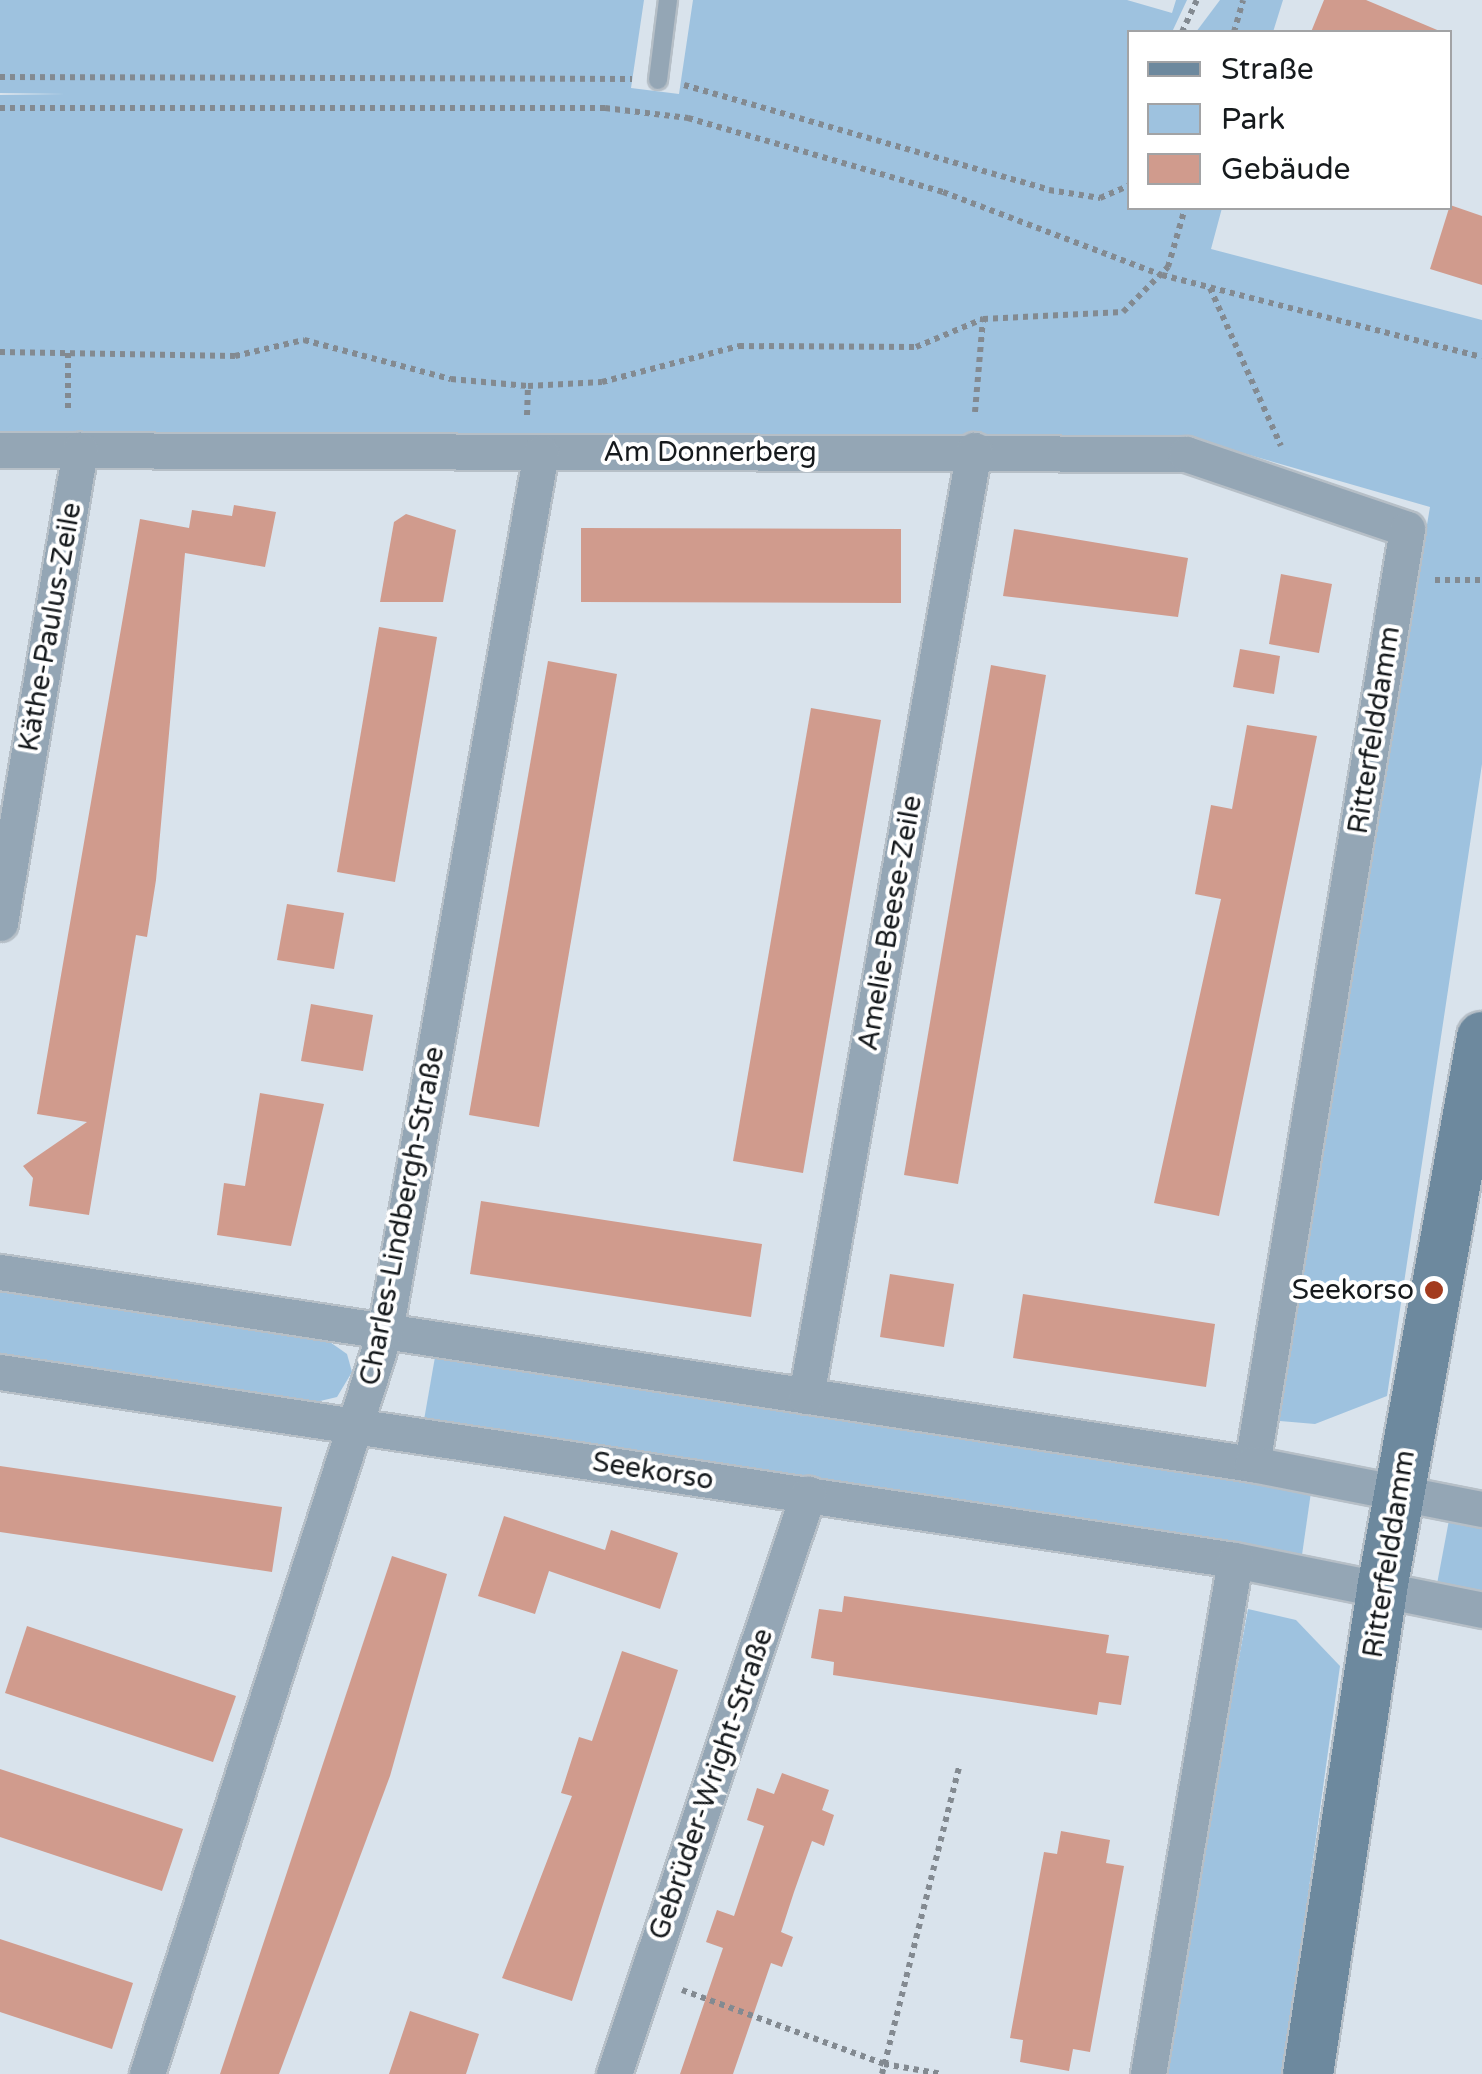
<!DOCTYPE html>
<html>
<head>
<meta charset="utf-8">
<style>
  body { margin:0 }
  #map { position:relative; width:1482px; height:2074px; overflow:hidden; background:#d9e3ec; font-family:"Varela Round",sans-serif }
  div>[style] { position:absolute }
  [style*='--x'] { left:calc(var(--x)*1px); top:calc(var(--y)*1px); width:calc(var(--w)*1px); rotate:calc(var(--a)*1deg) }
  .green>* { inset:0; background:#9ec2df }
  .building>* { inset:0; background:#d09b8d }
  .path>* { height:6px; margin-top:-3px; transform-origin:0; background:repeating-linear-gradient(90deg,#838a91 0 5px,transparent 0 10px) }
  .roads { filter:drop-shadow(2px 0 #b6bfc7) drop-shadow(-2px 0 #b6bfc7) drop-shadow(0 2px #b6bfc7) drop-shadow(0 -2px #b6bfc7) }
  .service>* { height:18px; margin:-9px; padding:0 9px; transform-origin:9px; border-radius:9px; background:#94a6b5 }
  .minor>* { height:35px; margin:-17.5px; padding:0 17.5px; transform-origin:17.5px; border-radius:17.5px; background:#94a6b5 }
  .secondary>* { height:50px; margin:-25px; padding:0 25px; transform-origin:25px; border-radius:25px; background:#6d899e }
  .dots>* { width:28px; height:28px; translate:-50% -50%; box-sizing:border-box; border:5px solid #fff; border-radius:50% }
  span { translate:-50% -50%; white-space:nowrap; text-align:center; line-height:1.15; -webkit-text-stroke:8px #fff; paint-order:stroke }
  .street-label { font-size:28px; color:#161a1d }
  .poi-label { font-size:28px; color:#161a1d }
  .right { translate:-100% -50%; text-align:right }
  .legend { position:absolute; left:1127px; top:30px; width:325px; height:180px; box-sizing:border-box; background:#fff; border:2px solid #a2a3a5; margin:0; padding:12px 18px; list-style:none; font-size:30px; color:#161a1d }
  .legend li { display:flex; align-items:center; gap:20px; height:50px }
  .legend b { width:50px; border:2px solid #a2a3a5 }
</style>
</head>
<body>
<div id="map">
  <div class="green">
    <div style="clip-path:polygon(0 0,644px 0,631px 88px,679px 94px,693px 0,1127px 0,1172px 13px,1176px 0,1187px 0,1172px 32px,1130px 32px,1130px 208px,1222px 208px,1211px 249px,1482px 320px,1482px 764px,1387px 1396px,1315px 1424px,1280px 1421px,1277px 1411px,1430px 507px,1218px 446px,1137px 435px,0 434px,0 95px,65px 94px,0 93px)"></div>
    <div style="clip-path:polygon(1220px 0,1283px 0,1273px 32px,1196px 32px)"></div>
    <div style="clip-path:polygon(0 1290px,327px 1340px,347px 1354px,352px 1372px,337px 1397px,316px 1402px,0 1355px)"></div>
    <div style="clip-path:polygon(435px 1357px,1311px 1492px,1302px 1555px,424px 1420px)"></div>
    <div style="clip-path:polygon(1449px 1520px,1482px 1525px,1482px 1593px,1437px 1584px)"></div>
    <div style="clip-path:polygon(1248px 1609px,1296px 1620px,1340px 1666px,1283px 2074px,1163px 2074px)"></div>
  </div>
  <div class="building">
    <div style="clip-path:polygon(1324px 0,1366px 0,1442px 32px,1311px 32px)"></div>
    <div style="clip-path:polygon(1450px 205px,1482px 216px,1482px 285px,1430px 269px)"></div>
    <div style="clip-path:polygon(234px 505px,276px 512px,265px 567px,185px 553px,156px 880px,147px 937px,136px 935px,89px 1215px,29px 1206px,33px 1178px,23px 1166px,87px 1122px,37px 1114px,140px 519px,189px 528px,192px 510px,232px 516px)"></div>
    <div style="clip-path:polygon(406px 514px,456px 530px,443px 602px,380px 602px,394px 522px)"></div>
    <div style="clip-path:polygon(581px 528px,901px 529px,901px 603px,581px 602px)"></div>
    <div style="clip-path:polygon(1014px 529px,1188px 558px,1178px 617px,1003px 596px)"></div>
    <div style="clip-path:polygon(1281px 574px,1332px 584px,1319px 653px,1269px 644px)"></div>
    <div style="clip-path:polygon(379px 627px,437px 637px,395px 882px,337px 872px)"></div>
    <div style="clip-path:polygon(1240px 649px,1280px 656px,1274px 694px,1233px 687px)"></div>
    <div style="clip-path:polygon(548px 661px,617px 674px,539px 1127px,469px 1115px)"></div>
    <div style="clip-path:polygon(991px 665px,1046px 675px,958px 1184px,904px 1175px)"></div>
    <div style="clip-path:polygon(811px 708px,881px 720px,803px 1173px,733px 1161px)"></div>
    <div style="clip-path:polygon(1247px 725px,1317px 736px,1219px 1216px,1154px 1203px,1221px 899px,1195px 894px,1211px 805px,1232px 809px)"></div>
    <div style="clip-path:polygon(287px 904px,344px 913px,334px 969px,277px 960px)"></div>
    <div style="clip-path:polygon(311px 1004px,373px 1015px,363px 1071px,301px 1061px)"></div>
    <div style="clip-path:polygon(260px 1093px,324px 1104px,291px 1246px,217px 1235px,224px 1183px,245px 1186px)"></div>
    <div style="clip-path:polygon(481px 1201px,762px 1244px,751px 1317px,470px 1274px)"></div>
    <div style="clip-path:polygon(890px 1274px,954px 1284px,944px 1347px,880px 1337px)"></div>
    <div style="clip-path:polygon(1023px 1294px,1215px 1324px,1206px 1387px,1013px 1358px)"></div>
    <div style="clip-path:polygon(0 1466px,282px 1507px,272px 1572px,0 1532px)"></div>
    <div style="clip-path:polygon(504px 1516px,605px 1550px,611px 1530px,678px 1553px,660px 1609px,549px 1571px,535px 1614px,478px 1596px)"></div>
    <div style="clip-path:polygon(392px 1556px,447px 1574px,390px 1776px,279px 2074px,220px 2074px)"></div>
    <div style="clip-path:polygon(844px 1596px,1109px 1635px,1106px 1653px,1129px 1656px,1121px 1705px,1099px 1702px,1097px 1715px,833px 1675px,834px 1662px,811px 1658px,819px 1609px,842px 1612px)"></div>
    <div style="clip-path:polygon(27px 1626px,236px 1696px,213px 1762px,5px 1693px)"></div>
    <div style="clip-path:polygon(622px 1651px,678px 1670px,572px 2001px,502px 1978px,572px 1796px,561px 1793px,579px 1737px,592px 1741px)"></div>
    <div style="clip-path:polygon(0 1769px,183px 1829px,162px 1891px,0 1837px)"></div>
    <div style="clip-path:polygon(782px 1773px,829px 1790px,822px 1810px,834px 1815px,824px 1846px,812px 1841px,794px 1892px,781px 1932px,793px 1937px,782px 1967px,771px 1963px,733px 2074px,680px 2074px,723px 1948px,706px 1942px,717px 1910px,734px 1916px,764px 1826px,747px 1820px,757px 1788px,774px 1794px)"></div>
    <div style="clip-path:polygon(1061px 1831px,1110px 1840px,1106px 1863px,1124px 1866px,1090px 2052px,1073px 2049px,1069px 2071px,1020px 2062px,1023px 2040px,1010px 2038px,1044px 1852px,1057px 1854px)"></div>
    <div style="clip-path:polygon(0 1939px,133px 1983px,112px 2049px,0 2012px)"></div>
    <div style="clip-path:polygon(410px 2011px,479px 2034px,466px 2074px,389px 2074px)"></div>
  </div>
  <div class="path">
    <div style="--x:1182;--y:32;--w:35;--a:-65"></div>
    <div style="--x:1234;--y:32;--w:33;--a:-74"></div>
    <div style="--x:0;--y:77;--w:632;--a:0.18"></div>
    <div style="--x:684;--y:85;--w:380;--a:16"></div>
    <div style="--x:1049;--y:190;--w:52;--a:8.9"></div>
    <div style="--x:1100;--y:198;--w:33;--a:-23"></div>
    <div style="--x:0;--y:108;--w:605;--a:0"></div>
    <div style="--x:605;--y:108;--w:84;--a:6.9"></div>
    <div style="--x:688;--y:118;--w:266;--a:16.2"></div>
    <div style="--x:943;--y:192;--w:234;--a:20.8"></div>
    <div style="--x:1162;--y:275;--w:330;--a:14.4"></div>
    <div style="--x:1210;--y:288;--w:173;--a:65.8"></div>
    <div style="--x:0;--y:352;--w:235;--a:1"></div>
    <div style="--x:235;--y:356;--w:71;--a:-13.1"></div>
    <div style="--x:304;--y:340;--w:152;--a:14.9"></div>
    <div style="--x:451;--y:379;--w:77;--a:5.2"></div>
    <div style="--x:528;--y:386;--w:74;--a:-3.1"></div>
    <div style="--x:602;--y:382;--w:142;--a:-14.7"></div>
    <div style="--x:739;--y:346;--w:177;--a:0.3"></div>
    <div style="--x:916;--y:347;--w:73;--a:-22.7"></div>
    <div style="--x:68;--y:353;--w:59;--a:90"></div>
    <div style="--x:975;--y:412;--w:93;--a:-85.1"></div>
    <div style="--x:983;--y:319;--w:140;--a:-2.9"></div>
    <div style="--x:1123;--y:312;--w:64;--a:-45"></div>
    <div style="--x:1168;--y:267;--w:61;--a:-73.9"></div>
    <div style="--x:527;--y:415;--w:29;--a:-88"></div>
    <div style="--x:1435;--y:580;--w:47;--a:0"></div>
    <div style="--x:682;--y:1990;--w:215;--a:20.1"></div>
    <div style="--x:884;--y:2064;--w:59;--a:9.8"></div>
    <div style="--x:882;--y:2074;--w:316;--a:-75.9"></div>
  </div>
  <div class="roads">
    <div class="service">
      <div style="--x:658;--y:80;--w:81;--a:-82.9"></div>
    </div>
    <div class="minor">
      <div style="--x:0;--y:450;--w:1186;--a:0.19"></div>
      <div style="--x:1186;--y:454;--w:233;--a:18.7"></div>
      <div style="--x:1407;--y:529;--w:948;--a:99.41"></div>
      <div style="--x:0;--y:923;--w:480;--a:-80.4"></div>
      <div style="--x:0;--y:1272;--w:1267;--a:8.72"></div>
      <div style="--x:1252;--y:1464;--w:234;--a:11.1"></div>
      <div style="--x:0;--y:1372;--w:1249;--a:8.66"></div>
      <div style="--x:1235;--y:1560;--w:252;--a:11.4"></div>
      <div style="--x:806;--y:1396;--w:961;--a:-79.93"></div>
      <div style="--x:147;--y:2074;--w:780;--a:-72.24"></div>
      <div style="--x:385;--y:1331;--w:892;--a:-79.93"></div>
      <div style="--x:614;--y:2074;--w:612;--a:-71.51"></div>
      <div style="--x:1148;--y:2074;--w:521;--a:-80.39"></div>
    </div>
    <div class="secondary">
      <div style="--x:1308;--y:2074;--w:491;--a:-81.3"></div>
      <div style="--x:1382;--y:1589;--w:561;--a:-79.73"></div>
    </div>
  </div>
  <div class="dots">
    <div style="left:1434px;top:1290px;background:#a33b1e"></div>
  </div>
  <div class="street-label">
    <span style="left:710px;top:452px">Am Donnerberg</span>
    <span style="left:50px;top:627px;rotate:-80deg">Käthe-Paulus-Zeile</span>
    <span style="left:1374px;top:730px;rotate:-81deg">Ritterfelddamm</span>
    <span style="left:890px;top:923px;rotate:-80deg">Amelie-Beese-Zeile</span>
    <span style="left:402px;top:1216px;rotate:-79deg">Charles-Lindbergh-Straße</span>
    <span style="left:653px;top:1471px;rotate:9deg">Seekorso</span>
    <span style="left:1389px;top:1554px;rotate:-81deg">Ritterfelddamm</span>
    <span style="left:711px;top:1784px;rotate:-71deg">Gebrüder-Wright-Straße</span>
  </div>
  <div class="poi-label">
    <span class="right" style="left:1414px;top:1290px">Seekorso</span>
  </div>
  <ul class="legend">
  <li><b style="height:12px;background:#6d899e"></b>Straße</li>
  <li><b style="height:28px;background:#9ec2df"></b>Park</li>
  <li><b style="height:28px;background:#d09b8d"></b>Gebäude</li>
  </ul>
</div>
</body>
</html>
